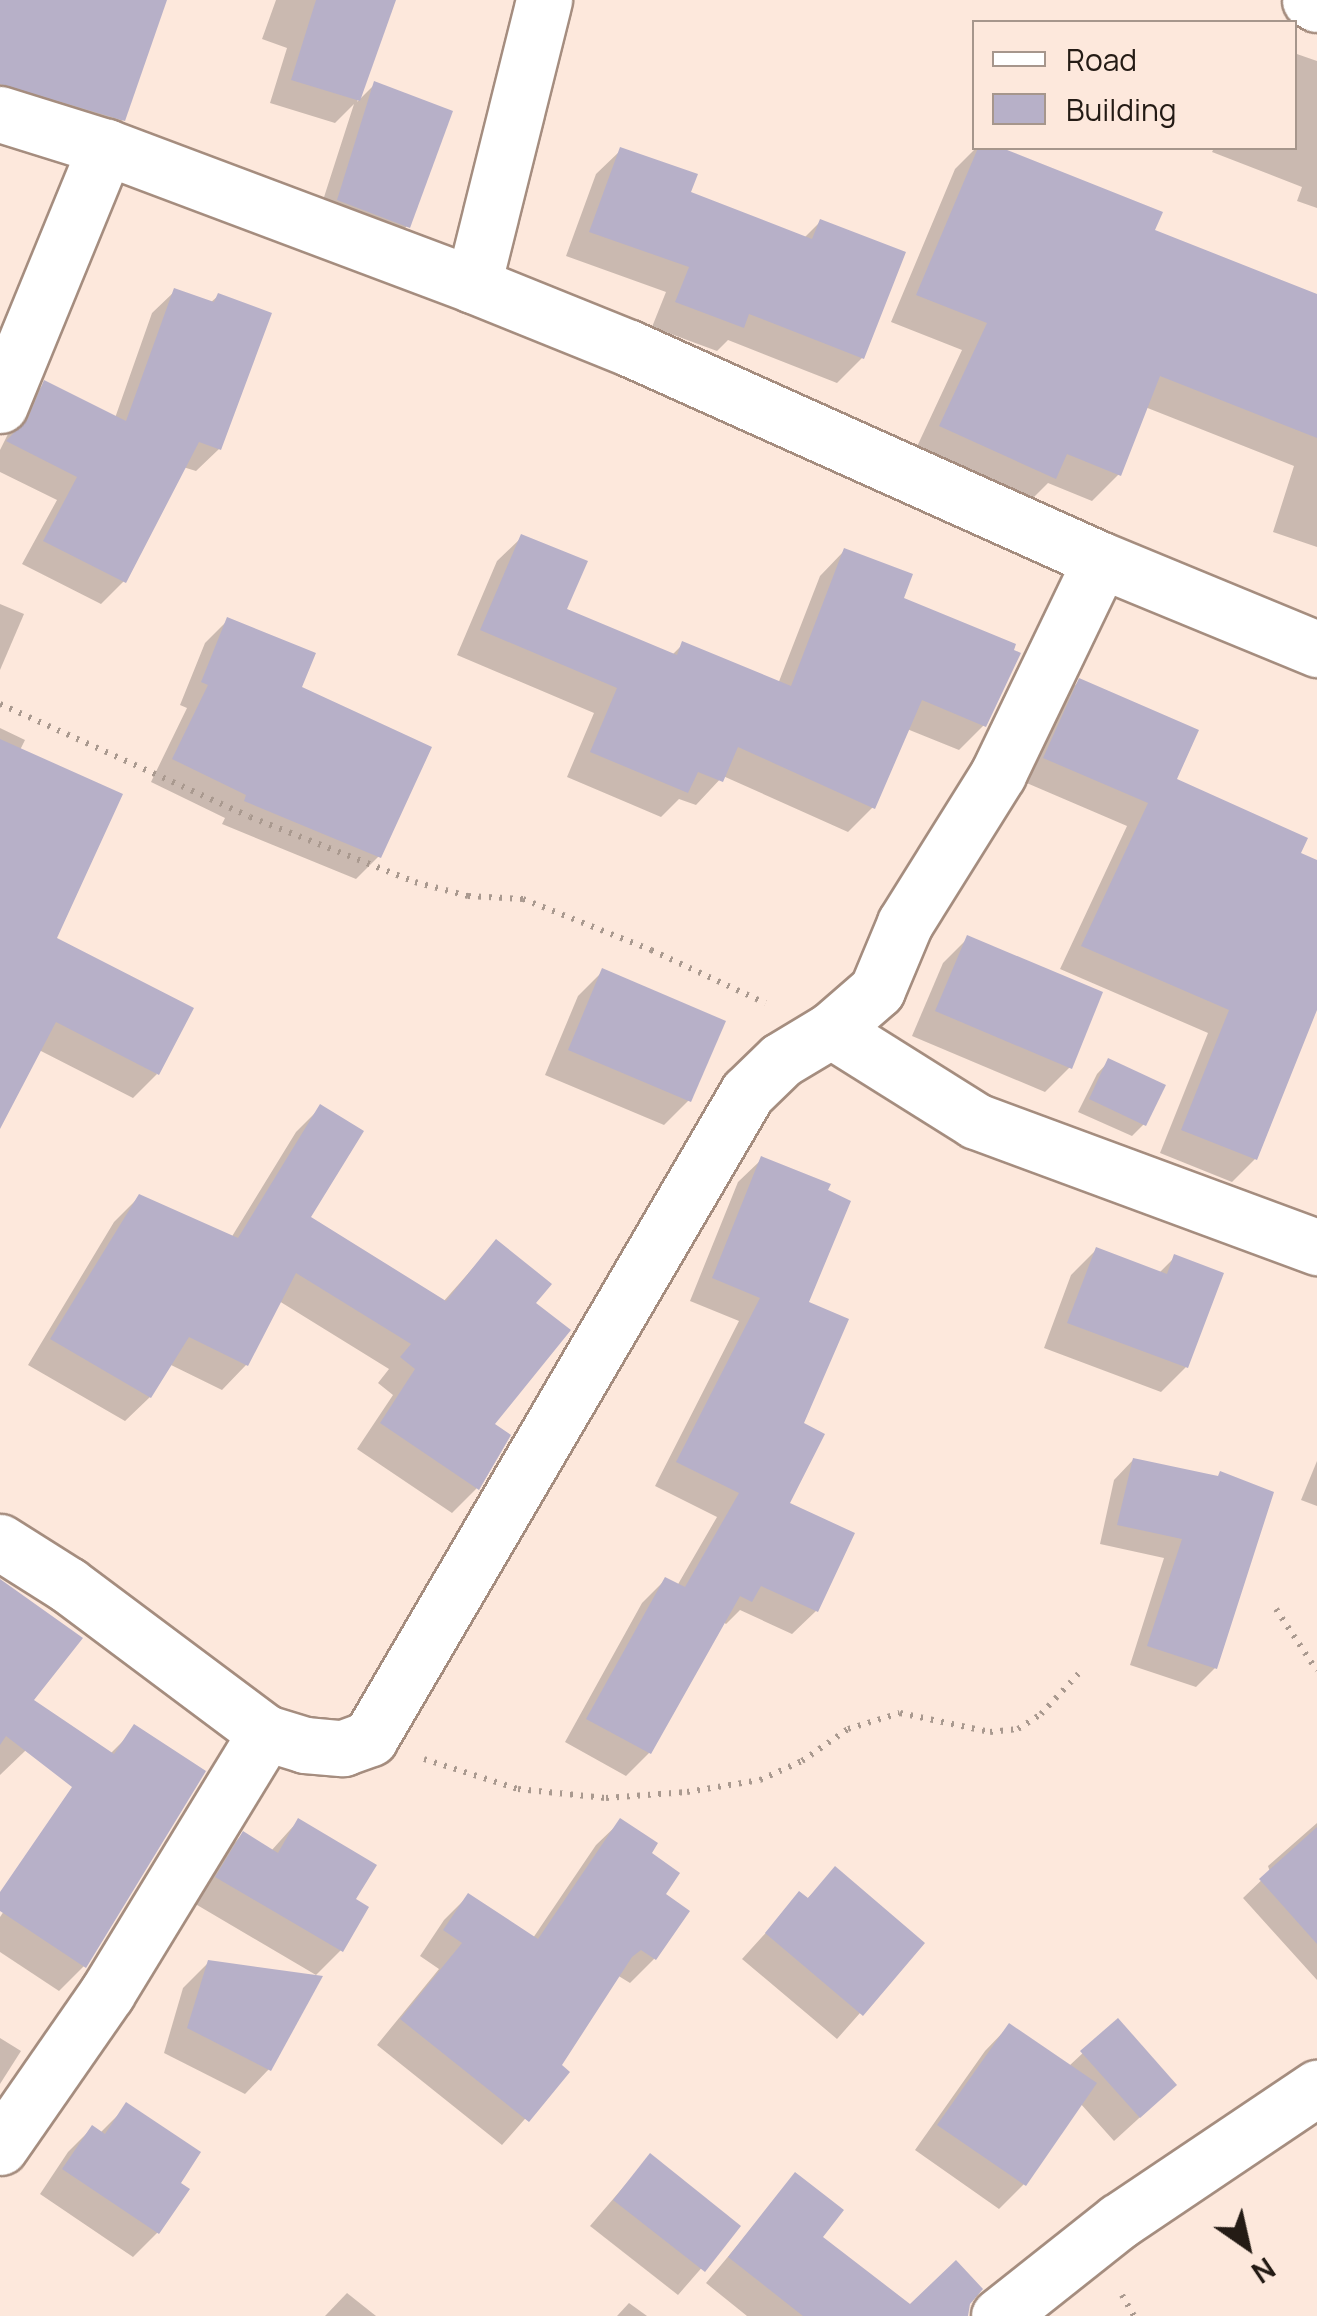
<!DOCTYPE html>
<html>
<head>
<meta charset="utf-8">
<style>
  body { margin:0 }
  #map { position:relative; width:1317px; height:2316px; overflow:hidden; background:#fde8dc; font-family:Manrope,sans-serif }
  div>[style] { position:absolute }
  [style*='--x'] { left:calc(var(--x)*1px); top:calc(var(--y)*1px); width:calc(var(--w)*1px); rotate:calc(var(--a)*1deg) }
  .shadow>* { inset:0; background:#0003 }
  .building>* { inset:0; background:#b7b0c8 }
  .path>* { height:6px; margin-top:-3px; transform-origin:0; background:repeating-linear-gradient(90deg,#a9998f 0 2.5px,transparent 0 10.5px) }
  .roads { filter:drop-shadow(2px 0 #a58d7f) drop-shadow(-2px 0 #a58d7f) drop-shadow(0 2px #a58d7f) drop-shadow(0 -2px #a58d7f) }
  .minor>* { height:55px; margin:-27.5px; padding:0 27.5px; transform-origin:27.5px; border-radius:27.5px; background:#fff }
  span { translate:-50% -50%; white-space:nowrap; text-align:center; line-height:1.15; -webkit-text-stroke:9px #fde8dc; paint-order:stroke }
  .legend { position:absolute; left:972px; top:20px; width:325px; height:130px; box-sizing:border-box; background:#fde8dc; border:2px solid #a6968c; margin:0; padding:12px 18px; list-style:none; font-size:30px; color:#241b15 }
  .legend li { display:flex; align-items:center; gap:20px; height:50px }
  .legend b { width:50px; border:2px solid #a6968c }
  .north { position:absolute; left:1197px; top:2196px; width:100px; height:100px; -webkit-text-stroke:8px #fde8dc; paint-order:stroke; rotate:146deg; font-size:28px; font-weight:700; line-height:40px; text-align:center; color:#241b15 }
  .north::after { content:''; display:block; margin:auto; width:35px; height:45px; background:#241b15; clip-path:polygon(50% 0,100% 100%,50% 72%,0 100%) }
</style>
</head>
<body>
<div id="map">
  <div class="shadow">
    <div style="clip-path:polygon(0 0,145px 0,123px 120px,98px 144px,0 113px)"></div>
    <div style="clip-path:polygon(276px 0,393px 0,357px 102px,375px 84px,407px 226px,386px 248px,316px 222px,354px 104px,335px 123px,270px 103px,287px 48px,262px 39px)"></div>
    <div style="clip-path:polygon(1294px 53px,1317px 61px,1317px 208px,1297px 201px,1302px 187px,1212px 152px,1214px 148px,1294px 148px)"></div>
    <div style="clip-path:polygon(976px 148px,996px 148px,1160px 213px,1152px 232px,1317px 297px,1317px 547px,1273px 532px,1294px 466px,1145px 407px,1119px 474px,1092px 501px,1048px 483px,1027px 504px,914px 453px,962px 350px,891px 322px,955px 169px)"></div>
    <div style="clip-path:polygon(621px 150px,688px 194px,804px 238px,820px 222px,862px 358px,837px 383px,728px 340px,717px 351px,652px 327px,666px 292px,566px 256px,596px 174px)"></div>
    <div style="clip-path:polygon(175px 291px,210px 303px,218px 296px,219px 449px,196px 471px,183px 467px,124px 581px,101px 604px,22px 564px,57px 500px,0 472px,0 450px,22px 406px,45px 383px,115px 418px,152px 313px)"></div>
    <div style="clip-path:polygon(522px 537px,564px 610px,672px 655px,683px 644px,778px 684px,820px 576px,844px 551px,900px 599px,984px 725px,959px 750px,907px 729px,873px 807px,848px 832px,723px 776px,696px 805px,679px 799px,661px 817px,567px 777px,594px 713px,457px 655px,497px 561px)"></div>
    <div style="clip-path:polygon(0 604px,24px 614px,0 670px)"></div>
    <div style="clip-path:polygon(228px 620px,299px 688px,379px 856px,356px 879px,222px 824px,225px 818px,151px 782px,187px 708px,180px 705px,205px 643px)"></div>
    <div style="clip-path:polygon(1079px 681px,1174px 781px,1317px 863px,1317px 1006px,1255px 1159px,1232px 1182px,1160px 1153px,1208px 1033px,1060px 969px,1127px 826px,1022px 781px,1057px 704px)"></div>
    <div style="clip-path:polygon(0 728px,25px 740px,20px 750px,54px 939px,157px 1074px,133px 1098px,39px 1050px,0 1116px)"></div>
    <div style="clip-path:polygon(968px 938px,1070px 1067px,1045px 1092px,912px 1036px,943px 963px)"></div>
    <div style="clip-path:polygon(603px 971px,689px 1100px,664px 1125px,545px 1075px,578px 996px)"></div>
    <div style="clip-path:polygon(1109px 1061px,1144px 1124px,1132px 1136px,1078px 1112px,1097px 1074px)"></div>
    <div style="clip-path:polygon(321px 1107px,307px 1218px,443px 1302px,496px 1242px,533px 1303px,491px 1424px,477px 1488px,452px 1513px,357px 1449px,393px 1395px,378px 1383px,389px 1369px,279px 1301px,246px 1365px,222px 1390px,169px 1364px,150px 1397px,125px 1421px,28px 1365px,114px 1222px,139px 1197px,231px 1238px,296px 1132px)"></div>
    <div style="clip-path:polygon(762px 1159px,806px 1303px,800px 1424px,787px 1504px,816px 1611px,792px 1634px,740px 1610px,726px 1624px,723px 1622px,649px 1753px,626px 1776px,565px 1742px,642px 1603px,665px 1580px,677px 1586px,717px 1517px,655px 1486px,739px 1321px,690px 1301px,738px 1182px)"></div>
    <div style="clip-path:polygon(1096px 1250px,1159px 1273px,1175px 1257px,1186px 1367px,1161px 1392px,1044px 1348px,1071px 1275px)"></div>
    <div style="clip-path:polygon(1133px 1460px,1217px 1478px,1215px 1668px,1196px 1687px,1130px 1665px,1164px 1558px,1100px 1544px,1114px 1480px)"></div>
    <div style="clip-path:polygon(1317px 1461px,1317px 1506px,1301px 1500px)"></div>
    <div style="clip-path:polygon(0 1608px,31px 1701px,25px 1751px,0 1775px)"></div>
    <div style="clip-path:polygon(136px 1728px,84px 1966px,59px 1991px,0 1952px,0 1917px,111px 1753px)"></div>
    <div style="clip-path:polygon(298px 1821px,353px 1900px,341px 1950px,316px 1975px,192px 1902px,218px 1859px,243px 1834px,271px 1851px)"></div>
    <div style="clip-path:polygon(621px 1821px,663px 1895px,654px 1959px,630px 1983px,617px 1975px,558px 2066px,566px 2072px,502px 2145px,377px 2045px,439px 1969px,420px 1956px,444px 1920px,468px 1896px,533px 1938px,596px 1845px)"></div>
    <div style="clip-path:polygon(1317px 1823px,1317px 1980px,1243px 1898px,1270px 1872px,1268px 1866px)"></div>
    <div style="clip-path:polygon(835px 1870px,921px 1944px,837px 2039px,742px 1959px,800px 1895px,806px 1900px)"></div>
    <div style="clip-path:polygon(208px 1963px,269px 2069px,245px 2094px,164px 2053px,183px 1988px)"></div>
    <div style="clip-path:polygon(1117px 2021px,1149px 2109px,1114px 2141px,1080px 2103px,1024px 2184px,999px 2209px,915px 2150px,985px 2051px,1009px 2026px,1069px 2066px)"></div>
    <div style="clip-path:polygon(0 2038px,21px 2051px,0 2084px)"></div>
    <div style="clip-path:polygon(127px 2106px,177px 2184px,158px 2232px,133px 2257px,40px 2194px,68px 2152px,92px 2128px,100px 2133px)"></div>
    <div style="clip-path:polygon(650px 2156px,738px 2226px,678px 2295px,590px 2226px)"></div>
    <div style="clip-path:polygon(796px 2175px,820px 2237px,911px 2307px,968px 2303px,966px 2316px,747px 2316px,706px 2283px)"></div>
    <div style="clip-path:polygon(347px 2293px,376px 2316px,325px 2316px)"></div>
    <div style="clip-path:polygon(629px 2303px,647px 2316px,617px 2316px)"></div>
  </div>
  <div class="building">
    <div style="clip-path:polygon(0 0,167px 0,125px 121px,0 84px)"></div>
    <div style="clip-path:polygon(316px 0,396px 0,360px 101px,291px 80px)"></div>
    <div style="clip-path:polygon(374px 81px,453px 111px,410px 228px,337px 200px)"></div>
    <div style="clip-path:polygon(620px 147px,698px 174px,691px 192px,812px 239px,820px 219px,906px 252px,864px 359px,749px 314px,744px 328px,675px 302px,689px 267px,589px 232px)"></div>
    <div style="clip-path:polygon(978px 148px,1002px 148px,1163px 212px,1155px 230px,1317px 294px,1317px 438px,1160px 376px,1121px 476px,1067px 454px,1056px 479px,939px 426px,987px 323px,916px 295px)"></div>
    <div style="clip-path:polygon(174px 288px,214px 302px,218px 293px,272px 313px,221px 450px,199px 442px,126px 583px,43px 541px,77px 477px,6px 441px,28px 418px,44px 380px,126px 421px)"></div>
    <div style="clip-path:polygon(521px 534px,588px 561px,567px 609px,677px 655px,682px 641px,791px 686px,844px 548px,913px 574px,904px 598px,1016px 644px,1014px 650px,1021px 653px,986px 727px,922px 700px,875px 809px,738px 747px,723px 782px,698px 772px,688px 793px,590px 752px,617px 688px,480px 630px)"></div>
    <div style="clip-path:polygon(227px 617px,316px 653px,302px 687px,432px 747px,381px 858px,244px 801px,246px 795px,172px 759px,208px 685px,201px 682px)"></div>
    <div style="clip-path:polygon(1079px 678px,1199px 730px,1177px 779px,1308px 838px,1301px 853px,1317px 860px,1317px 1010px,1257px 1160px,1181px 1130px,1229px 1010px,1081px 946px,1148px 803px,1043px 758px)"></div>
    <div style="clip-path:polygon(0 739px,123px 794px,57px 938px,194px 1008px,159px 1075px,56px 1022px,0 1129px)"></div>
    <div style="clip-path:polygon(967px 935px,1103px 992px,1072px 1069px,935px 1011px)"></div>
    <div style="clip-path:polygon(602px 968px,726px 1021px,691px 1102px,568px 1050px)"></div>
    <div style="clip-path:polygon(1108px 1058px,1166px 1085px,1146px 1126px,1089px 1099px)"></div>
    <div style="clip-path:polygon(320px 1104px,364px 1131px,311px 1217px,446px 1301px,496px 1239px,552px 1284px,536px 1303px,571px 1330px,495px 1424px,511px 1435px,479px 1490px,380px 1423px,415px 1369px,400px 1357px,411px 1344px,296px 1273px,248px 1366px,189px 1337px,151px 1398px,50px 1339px,139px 1194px,238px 1238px)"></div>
    <div style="clip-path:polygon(761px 1156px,831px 1184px,828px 1190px,851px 1201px,809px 1302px,849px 1319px,804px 1423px,825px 1434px,790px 1503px,855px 1533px,818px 1612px,761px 1586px,752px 1602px,740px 1596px,651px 1754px,586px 1719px,665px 1577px,685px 1587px,739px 1493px,676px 1462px,760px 1298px,712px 1278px)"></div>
    <div style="clip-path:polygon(1096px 1247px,1167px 1274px,1174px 1254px,1224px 1273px,1188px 1368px,1067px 1323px)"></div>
    <div style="clip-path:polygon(1133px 1458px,1218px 1476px,1220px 1471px,1274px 1492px,1217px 1669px,1147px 1646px,1182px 1539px,1117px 1525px)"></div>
    <div style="clip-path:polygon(0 1579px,83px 1638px,34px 1700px,114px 1754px,134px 1724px,206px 1771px,86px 1968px,0 1911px,0 1892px,72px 1787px,6px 1736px,0 1745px)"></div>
    <div style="clip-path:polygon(298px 1818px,377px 1865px,356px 1899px,369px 1907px,343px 1952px,215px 1877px,243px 1831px,278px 1853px)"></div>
    <div style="clip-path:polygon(620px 1818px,658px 1843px,652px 1853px,680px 1873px,666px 1894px,690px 1911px,656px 1960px,641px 1950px,632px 1957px,562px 2065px,570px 2072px,529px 2122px,400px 2019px,462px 1943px,443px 1930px,468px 1893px,538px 1939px)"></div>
    <div style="clip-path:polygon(1317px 1827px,1317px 1944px,1259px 1879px)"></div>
    <div style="clip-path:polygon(835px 1866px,925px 1943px,863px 2016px,765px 1933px,799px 1891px,808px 1898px)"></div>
    <div style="clip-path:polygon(208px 1960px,323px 1976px,271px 2071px,187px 2028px)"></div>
    <div style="clip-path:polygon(1118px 2018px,1177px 2085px,1140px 2118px,1080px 2051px)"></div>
    <div style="clip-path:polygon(1009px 2023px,1097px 2083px,1026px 2186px,937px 2125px)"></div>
    <div style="clip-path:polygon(126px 2102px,201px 2152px,181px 2183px,190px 2189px,159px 2234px,62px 2169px,92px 2125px,105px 2134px)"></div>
    <div style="clip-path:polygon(650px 2153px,741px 2226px,705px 2272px,613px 2200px)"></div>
    <div style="clip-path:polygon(795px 2172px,844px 2210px,823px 2237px,910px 2304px,956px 2260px,983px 2289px,970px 2304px,968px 2316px,803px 2316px,728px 2257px)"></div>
  </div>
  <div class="path">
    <div style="--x:0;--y:704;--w:274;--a:24.3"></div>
    <div style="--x:250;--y:817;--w:177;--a:21.5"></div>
    <div style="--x:415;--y:882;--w:55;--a:14.8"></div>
    <div style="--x:468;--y:896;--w:55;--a:3.1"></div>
    <div style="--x:523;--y:899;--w:138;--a:21.7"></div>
    <div style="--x:651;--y:950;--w:126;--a:24.9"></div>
    <div style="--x:1276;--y:1609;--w:74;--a:56.5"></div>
    <div style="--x:424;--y:1759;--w:99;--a:17.7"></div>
    <div style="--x:518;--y:1789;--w:88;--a:5.8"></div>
    <div style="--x:606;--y:1798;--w:81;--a:-4.2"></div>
    <div style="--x:687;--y:1792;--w:74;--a:-9.3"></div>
    <div style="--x:760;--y:1780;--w:46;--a:-24.3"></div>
    <div style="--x:802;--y:1761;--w:56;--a:-34.8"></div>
    <div style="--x:848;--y:1729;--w:54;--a:-17.1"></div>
    <div style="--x:900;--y:1713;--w:92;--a:11.9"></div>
    <div style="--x:990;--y:1732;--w:28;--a:-6"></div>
    <div style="--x:1018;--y:1729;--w:27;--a:-33"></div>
    <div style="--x:1041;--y:1714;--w:57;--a:-47.1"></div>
    <div style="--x:1122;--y:2295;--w:24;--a:60"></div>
  </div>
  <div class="roads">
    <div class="minor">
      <div style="--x:1310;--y:0;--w:8;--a:30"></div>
      <div style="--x:0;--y:114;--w:111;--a:17.3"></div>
      <div style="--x:106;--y:147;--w:392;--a:20.6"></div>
      <div style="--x:473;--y:285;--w:168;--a:22"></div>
      <div style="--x:629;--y:348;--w:517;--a:24.19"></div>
      <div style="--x:1101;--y:560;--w:234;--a:22.4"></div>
      <div style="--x:473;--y:285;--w:294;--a:-76"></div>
      <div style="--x:0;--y:405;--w:279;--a:-67.7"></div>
      <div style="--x:831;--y:1030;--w:171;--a:32.1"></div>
      <div style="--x:976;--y:1121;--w:364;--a:20.3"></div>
      <div style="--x:0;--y:1542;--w:80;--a:32.3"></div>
      <div style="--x:68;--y:1585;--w:247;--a:36.8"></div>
      <div style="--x:266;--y:1733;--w:41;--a:17.1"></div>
      <div style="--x:305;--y:1745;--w:38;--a:5"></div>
      <div style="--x:343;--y:1748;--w:29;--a:-20"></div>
      <div style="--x:370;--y:1738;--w:747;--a:-59.69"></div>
      <div style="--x:747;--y:1093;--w:47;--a:-44.1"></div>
      <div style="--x:781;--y:1060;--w:58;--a:-31"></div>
      <div style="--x:831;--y:1030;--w:61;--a:-41"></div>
      <div style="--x:877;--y:990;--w:73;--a:-67.3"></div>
      <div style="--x:905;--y:923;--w:176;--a:-58"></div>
      <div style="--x:998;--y:774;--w:237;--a:-64.3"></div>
      <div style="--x:0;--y:2147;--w:188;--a:-55.2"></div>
      <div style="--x:107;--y:1993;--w:305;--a:-58.6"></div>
      <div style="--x:999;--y:2316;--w:153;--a:-38.4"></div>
      <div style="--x:1119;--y:2221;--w:239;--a:-33.9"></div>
    </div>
  </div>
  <ul class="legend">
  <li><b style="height:12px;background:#fff"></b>Road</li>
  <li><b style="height:28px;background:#b7b0c8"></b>Building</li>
  </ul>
  <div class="north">N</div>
</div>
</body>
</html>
